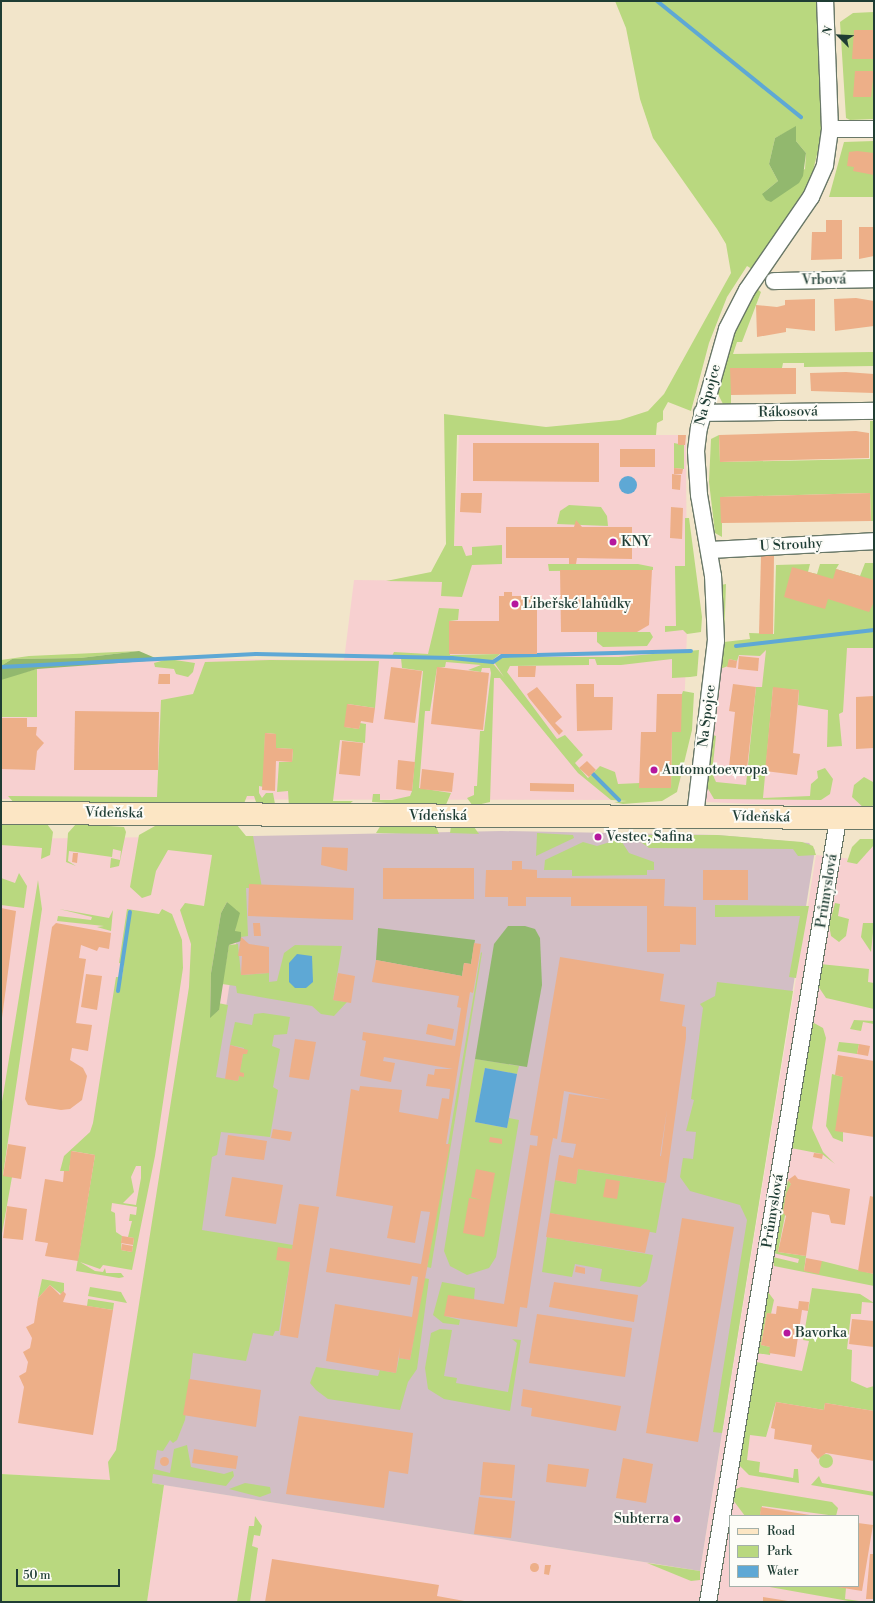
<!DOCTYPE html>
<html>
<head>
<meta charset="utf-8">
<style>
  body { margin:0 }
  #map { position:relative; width:875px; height:1603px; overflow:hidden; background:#f2e5ca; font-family:"Libre Bodoni",serif }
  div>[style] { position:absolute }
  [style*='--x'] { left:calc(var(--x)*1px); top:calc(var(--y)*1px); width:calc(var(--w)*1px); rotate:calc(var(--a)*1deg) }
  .built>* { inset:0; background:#f7d0d0 }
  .industrial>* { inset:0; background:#d2bec5 }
  .green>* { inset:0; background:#b9d87f }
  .round { border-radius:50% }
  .forest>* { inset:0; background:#92b86e }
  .water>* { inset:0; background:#5ea8d5 }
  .stream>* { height:4px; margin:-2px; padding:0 2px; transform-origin:2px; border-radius:2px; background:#5ea8d5 }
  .building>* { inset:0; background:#edaf88 }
  .roads { filter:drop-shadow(1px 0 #697868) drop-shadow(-1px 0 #697868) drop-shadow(0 1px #697868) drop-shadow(0 -1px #697868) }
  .street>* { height:16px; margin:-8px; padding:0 8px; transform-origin:8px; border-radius:8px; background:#fff }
  .secondary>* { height:22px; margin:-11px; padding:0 11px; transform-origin:11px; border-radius:11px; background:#fce6c4 }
  .dots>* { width:11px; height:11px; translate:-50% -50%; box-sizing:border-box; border:2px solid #fdfcf7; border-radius:50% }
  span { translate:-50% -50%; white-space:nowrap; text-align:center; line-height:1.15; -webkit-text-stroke:4px #fdfcf7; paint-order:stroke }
  .street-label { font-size:14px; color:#1f3d34 }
  .poi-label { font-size:14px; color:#1f3d34 }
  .left { translate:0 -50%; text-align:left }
  .right { translate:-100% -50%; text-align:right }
  .frame { position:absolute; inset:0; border:2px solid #1f3d34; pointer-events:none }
  .legend { position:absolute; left:729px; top:1515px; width:130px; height:72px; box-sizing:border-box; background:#fdfcf7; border:1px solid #a4b0a9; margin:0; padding:5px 7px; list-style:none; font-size:12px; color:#1f3d34 }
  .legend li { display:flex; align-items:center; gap:8px; height:20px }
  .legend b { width:20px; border:1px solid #a4b0a9 }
  .north { position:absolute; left:819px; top:16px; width:40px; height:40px; -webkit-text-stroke:3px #fdfcf7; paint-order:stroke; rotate:294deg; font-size:11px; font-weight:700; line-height:16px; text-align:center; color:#1f3d34 }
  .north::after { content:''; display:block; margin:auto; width:14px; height:18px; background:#1f3d34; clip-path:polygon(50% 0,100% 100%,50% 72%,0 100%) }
  .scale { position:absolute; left:16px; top:1569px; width:104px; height:18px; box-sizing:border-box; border:2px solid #1f3d34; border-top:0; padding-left:5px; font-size:12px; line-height:14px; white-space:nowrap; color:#1f3d34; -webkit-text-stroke:3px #fdfcf7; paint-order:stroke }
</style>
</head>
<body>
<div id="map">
  <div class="built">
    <div style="clip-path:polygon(459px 435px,686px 435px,687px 632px,682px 769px,680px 782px,663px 800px,1px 799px,1px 668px,63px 658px,344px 660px,354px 580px,442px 581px,454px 546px)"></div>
    <div style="clip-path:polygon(848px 639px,848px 648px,874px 648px,874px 809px,706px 802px,721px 653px)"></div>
    <div style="clip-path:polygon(242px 836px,240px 921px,151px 1483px,1px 1474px,1px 839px)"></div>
    <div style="clip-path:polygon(evenodd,874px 840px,874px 1602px,147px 1602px,164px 1485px,700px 1571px,816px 855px,853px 859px,874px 840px,730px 1516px,858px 1516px,858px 1586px,730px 1586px,730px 1516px)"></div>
  </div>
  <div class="industrial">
    <div style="clip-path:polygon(502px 831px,717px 835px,809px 843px,815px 850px,700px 1571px,151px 1483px,253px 836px)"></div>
  </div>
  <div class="green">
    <div style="clip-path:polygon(evenodd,615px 1px,817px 1px,823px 130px,811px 179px,801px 200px,752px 269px,747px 266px,727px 297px,709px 343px,691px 411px,668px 402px,663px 411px,663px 420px,657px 423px,656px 435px,457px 435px,454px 546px,462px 546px,466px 556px,472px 555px,472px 547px,502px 545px,502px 564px,472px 565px,462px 597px,441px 596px,442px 582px,386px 581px,431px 572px,446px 544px,444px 414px,546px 427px,620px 420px,648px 411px,664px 394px,731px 273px,726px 244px,717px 229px,653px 138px,640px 99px,626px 28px,615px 1px,796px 127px,796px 141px,806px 153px,805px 169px,762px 194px,778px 181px,769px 164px,775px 138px,796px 127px)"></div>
    <div style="clip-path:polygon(874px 12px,874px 119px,850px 120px,846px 118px,840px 22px,853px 13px)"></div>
    <div style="clip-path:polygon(874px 141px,874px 197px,829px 197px,844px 142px)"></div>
    <div style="clip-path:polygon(757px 289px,761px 292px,742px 342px,737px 342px,733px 354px,874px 352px,874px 366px,804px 367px,804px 363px,783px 363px,782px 368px,731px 368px,731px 406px,724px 406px,717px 392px,736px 329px)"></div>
    <div style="clip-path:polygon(870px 421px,874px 421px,874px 521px,871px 521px,870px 493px,722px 497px,722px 537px,715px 533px,709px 482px,711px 439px,719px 435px,720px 462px,870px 459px)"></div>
    <div style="clip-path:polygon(674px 443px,684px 445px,684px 469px,674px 468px,674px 474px)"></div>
    <div style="clip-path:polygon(569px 505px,601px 507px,607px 516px,608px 526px,557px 524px,560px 511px)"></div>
    <div style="clip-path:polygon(685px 518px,689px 518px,702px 617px,701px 632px,687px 634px,683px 630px,665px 632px,665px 626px,676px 626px,675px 566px,685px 566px)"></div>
    <div style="clip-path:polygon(865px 563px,874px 563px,874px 648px,847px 648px,843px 712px,839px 714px,842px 746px,827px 747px,828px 710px,798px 705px,799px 690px,773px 688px,763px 798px,810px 796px,811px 784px,818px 778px,817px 771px,825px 768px,833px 779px,830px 794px,821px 800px,714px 799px,707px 787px,713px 735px,716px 736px,712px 773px,716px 782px,746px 785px,756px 687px,762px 687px,766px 650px,760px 656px,739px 655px,737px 661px,729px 659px,728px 666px,720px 669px,721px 585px,726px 584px,724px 642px,750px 639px,749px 633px,774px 634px,776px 565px,810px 564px,808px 572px,817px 574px,820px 564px,839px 564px,836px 569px,860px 576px)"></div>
    <div style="clip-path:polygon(548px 564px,638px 564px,653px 567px,653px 570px,549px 571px)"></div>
    <div style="clip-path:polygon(439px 608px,459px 609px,458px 620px,449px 621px,450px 655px,500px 654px,491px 661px,504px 677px,494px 662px,501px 657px,618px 657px,699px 650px,697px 676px,690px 677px,672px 678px,672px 659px,621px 665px,597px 665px,595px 659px,589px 659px,589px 665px,510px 666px,507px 672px,557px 739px,565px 735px,583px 755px,575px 763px,588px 778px,600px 766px,615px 772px,618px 784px,640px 783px,640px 788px,671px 788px,672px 732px,682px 694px,683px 691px,694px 693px,692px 730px,677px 792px,662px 801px,623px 804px,614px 802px,627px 801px,611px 800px,578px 773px,500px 678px,494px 678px,490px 802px,473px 806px,467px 798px,474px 795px,474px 786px,477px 786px,480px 731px,484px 731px,491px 673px,490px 668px,482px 668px,481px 672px,468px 670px,481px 665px,446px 662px,445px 667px,437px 668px,430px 711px,425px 711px,419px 788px,451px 793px,445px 807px,372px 802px,373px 794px,380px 794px,380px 800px,392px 800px,410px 796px,412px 791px,423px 671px,402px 668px,401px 658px,391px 658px,394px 652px,428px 654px)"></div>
    <div style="clip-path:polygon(597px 632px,650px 632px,653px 637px,647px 646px,603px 647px,597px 642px)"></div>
    <div style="clip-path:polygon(139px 651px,80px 658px,12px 659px,1px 666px,1px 660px,29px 656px)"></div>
    <div style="clip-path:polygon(168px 659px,195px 663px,193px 672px,188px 677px,176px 674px,174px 669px,155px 667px,154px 663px)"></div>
    <div style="clip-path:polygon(270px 660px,379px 661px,375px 708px,348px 704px,345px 727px,359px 729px,360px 723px,366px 724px,365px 743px,340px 740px,333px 801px,353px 801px,348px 805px,289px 807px,288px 791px,277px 792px,279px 762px,292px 762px,293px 749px,276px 748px,276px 734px,265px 733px,264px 787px,259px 786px,259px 793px,262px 798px,266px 793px,273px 793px,275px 804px,257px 805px,254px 796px,247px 796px,243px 806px,15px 804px,8px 796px,157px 797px,161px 700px,193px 694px,205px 662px)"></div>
    <div style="clip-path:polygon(37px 669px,37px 717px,1px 717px,2px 678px)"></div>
    <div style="clip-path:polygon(864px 777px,873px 782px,874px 794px,874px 805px,865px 809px,852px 797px,854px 785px)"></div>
    <div style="clip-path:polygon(1px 823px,47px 824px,53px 832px,50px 855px,41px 859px,42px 848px,1px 845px)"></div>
    <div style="clip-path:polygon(76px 824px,124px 827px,126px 832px,119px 866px,110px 868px,111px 858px,120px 860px,121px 851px,113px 849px,112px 857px,69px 851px,68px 861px,76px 866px,66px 862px,68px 833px)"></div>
    <div style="clip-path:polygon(237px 825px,246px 836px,253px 836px,262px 888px,246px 888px,248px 936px,241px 937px,241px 932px,235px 932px,237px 910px,231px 909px,227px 902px,221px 913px,211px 973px,210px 1017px,219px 1010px,218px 1003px,228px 1005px,216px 1077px,238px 1081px,244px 1048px,230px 1045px,235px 1022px,252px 1025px,254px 1014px,263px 1013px,290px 1017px,287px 1034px,274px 1035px,272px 1046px,280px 1049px,273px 1087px,278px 1090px,270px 1137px,221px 1132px,217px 1155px,212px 1157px,202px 1230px,293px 1245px,279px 1331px,275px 1331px,273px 1336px,253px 1333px,246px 1361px,193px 1353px,185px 1420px,177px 1440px,173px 1443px,170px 1440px,163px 1451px,157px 1450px,154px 1469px,170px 1473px,174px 1449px,187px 1445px,191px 1467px,224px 1474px,233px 1471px,234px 1476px,226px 1486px,153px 1474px,152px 1483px,164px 1485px,147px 1602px,1px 1602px,1px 1474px,110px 1480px,108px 1462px,116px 1450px,189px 987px,191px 944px,180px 910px,185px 903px,204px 906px,212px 855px,168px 850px,156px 871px,151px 895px,142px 898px,130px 887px,139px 835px,155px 826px)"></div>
    <div style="clip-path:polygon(381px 825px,436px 826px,439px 834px,376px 833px)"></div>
    <div style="clip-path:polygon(451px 826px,474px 827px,479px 834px,450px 833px)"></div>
    <div style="clip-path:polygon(537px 833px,573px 835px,574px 838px,536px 856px)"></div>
    <div style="clip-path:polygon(631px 835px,717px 835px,802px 842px,813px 846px,816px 855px,798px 856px,793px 849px,649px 848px)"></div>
    <div style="clip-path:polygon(620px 839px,629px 853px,654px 862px,654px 870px,647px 870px,647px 875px,572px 876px,572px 870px,544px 870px,545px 860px,583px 842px,597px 846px)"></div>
    <div style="clip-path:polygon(860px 839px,874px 839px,874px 845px,857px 864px,847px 862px,852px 847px)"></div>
    <div style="clip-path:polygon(19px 873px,27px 886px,24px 908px,1px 905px,1px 878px,15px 883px)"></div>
    <div style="clip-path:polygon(38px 880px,42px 909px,3px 1175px,12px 1177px,1px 1239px,1px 1108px)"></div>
    <div style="clip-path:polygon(835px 903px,840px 904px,838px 916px,849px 919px,846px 936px,839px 942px,831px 936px,829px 925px)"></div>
    <div style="clip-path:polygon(715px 905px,809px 906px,796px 978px,789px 977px,800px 916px,715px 917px)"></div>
    <div style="clip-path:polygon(59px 909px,109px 918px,113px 910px,111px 931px,97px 927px,104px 926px,57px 921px,58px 916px,91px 920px,92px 917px)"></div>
    <div style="clip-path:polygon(evenodd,127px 909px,159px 914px,162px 909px,172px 914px,182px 940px,183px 968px,155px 1156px,132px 1270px,103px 1265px,100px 1269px,80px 1262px,95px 1271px,103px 1272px,105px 1268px,106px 1273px,121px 1273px,124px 1277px,119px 1278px,76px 1271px,95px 1155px,72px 1151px,69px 1171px,60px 1171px,64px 1156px,90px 1132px,93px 1123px,116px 977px,122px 977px,124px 964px,119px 963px,127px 909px,136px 1166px,141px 1166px,141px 1178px,136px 1205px,123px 1203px,134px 1192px,131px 1177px,136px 1166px,127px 909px,112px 1203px,137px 1207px,136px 1215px,130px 1214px,129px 1221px,132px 1221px,128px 1237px,134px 1238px,132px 1252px,121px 1250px,122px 1236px,116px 1232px,115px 1213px,111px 1211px,112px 1203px)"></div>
    <div style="clip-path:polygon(863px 923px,874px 923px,871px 952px,861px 937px)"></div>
    <div style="clip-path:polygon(238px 944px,241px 975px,269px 973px,269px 982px,277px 981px,284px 953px,295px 945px,342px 946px,333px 1000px,347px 1002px,334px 1016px,321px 1014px,312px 1006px,237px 993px,236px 986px,222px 984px,229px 945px)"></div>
    <div style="clip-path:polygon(481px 952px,482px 953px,431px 1268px,427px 1267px)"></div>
    <div style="clip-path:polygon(820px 964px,869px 969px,868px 982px,874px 983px,874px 1009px,826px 998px,816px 983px)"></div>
    <div style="clip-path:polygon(717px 982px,793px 991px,722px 1433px,713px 1432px,747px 1220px,740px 1205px,690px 1191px,680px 1177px,683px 1158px,693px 1159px,696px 1132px,686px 1131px,694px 1100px,691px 1099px,703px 1008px,700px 1004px,715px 996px)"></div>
    <div style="clip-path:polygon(854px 1020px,874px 1021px,874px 1024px,863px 1022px,861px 1031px,850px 1029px)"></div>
    <div style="clip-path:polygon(814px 1023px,823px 1028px,826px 1038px,812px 1128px,823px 1152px,835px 1164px,822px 1154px,791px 1148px,810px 1025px)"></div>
    <div style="clip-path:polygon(839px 1042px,859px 1044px,857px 1054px,837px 1051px)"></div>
    <div style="clip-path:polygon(475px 1059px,519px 1066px,517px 1074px,485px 1068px,475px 1122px,507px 1128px,509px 1118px,519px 1120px,496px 1257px,489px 1268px,467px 1275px,450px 1266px,444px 1251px)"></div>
    <div style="clip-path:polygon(832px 1074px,843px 1077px,843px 1142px,833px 1138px,826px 1126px)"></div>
    <div style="clip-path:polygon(578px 1169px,665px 1183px,656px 1233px,550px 1213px,555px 1180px,576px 1184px)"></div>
    <div style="clip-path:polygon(788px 1180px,791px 1184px,778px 1252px,806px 1256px,804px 1271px,822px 1261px,874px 1274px,874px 1286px,774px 1266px,773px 1257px,798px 1263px,799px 1259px,773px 1253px)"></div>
    <div style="clip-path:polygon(547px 1237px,653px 1255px,647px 1281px,640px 1287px,600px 1281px,602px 1269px,575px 1264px,572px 1277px,542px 1272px)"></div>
    <div style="clip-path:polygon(424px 1278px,429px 1279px,417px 1369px,408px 1382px,400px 1410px,328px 1399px,316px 1390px,310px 1383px,316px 1367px,378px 1376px,380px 1370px,396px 1373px,399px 1358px,410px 1360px)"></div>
    <div style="clip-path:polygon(42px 1279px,64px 1283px,64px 1291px,61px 1294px,50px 1285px,38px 1298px)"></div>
    <div style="clip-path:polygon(442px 1282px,475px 1288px,474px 1300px,445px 1316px,460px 1320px,459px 1325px,443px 1323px,433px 1315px)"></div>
    <div style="clip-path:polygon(90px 1287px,121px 1292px,127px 1303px,88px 1296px)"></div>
    <div style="clip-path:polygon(812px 1288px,860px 1294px,874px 1303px,862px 1302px,861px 1314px,851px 1314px,847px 1349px,852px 1350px,851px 1381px,867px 1388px,874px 1386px,874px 1411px,825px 1403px,824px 1410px,776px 1402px,766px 1437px,750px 1435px,747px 1460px,760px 1462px,759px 1472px,793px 1478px,794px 1469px,798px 1469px,799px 1483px,749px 1475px,739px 1465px,738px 1458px,756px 1362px,802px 1371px,809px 1341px,803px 1340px)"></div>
    <div style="clip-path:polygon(768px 1292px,774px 1300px,771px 1314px,767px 1313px,761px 1345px,771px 1347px,770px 1355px,756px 1353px)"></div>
    <div style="clip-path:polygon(88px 1299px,114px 1303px,113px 1310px,87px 1306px)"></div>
    <div style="clip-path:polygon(440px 1329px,452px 1330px,444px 1376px,457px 1378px,456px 1383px,508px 1392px,517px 1343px,512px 1339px,521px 1340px,510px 1411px,444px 1399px,428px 1389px,425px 1368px,431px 1333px)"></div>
    <div class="round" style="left:819px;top:1454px;width:14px;height:14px"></div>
    <div style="clip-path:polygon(819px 1476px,822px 1483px,874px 1492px,874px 1496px,811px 1485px)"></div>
    <div style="clip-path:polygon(245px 1483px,270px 1487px,271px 1493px,260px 1497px,229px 1489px)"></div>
    <div style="clip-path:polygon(741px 1487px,832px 1502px,838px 1508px,836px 1516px,762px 1506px,760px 1515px,745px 1516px,733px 1500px,736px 1489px)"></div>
    <div style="clip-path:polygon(255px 1516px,262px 1526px,260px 1536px,254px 1535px,252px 1546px,258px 1548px,250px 1602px,237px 1602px,249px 1526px,254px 1526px)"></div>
    <div style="clip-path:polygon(647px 1563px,700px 1571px,700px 1580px,691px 1581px)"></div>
    <div style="clip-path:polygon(764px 1586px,833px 1586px,846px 1588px,845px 1599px,866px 1602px,854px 1602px)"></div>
  </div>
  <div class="forest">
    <div style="clip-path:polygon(796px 126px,796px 141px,806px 153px,803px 176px,799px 183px,771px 202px,766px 200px,762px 194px,778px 181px,769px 164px,775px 138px)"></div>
    <div style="clip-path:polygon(139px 651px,160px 660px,37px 669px,1px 680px,1px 666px,12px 659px,80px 658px)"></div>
    <div style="clip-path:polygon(227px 902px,240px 913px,235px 931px,241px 932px,241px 941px,229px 945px,219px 1010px,210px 1018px,211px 973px,221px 913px)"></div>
    <div style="clip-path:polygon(508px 926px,525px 926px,535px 929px,540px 938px,542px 985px,527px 1067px,475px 1059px,494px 944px)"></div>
    <div style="clip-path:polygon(378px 928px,475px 940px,471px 964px,464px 963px,462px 976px,376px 960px)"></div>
  </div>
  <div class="water">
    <div class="round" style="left:619px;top:476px;width:18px;height:18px"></div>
    <div style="clip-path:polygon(297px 954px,312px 956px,313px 982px,306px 988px,295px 988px,289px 982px,289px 963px)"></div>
    <div style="clip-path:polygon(485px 1068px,517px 1074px,507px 1128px,475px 1122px)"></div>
  </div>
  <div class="stream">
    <div style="--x:657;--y:1;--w:185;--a:38.9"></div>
    <div style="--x:736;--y:646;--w:139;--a:-6.6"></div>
    <div style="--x:1;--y:667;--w:255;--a:-2.9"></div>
    <div style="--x:256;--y:654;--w:196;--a:1.2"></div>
    <div style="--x:452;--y:658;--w:41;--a:5.6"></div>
    <div style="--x:493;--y:662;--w:11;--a:-34"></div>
    <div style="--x:502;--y:656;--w:189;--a:-1.5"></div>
    <div style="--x:593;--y:774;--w:37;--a:45"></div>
    <div style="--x:118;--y:991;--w:80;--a:-81.4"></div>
  </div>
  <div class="building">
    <div style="clip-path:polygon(854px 30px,873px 30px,874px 59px,852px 59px)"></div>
    <div style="clip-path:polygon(855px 71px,874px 71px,871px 97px,853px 97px)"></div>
    <div style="clip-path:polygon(857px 151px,874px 153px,874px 175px,853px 171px,854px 167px,847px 166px,849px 152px)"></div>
    <div style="clip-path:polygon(826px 220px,842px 220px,842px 259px,811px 260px,812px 232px,826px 232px)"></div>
    <div style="clip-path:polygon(859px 227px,873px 227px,874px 256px,859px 259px)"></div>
    <div style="clip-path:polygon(856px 298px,874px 301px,874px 326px,835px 331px,834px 299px)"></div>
    <div style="clip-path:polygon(815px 299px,815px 331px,786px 328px,786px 332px,757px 337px,756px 305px,777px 307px,785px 305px,785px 300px)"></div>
    <div style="clip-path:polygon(730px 368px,796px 368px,796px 394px,731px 395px)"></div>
    <div style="clip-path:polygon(846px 372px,874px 374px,874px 393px,811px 391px,810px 373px)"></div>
    <div style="clip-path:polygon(856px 431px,869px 433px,869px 458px,720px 462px,719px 435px)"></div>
    <div style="clip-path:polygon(678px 435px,686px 435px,685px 445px,678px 445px)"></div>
    <div style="clip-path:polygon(473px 443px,599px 443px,599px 482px,473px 481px)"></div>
    <div style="clip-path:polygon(620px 449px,655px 449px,655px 467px,620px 467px)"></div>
    <div style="clip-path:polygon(674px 468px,683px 469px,682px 474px,674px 474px)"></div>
    <div style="clip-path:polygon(672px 474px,681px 475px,680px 490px,672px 489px)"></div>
    <div style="clip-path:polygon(461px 493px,482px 493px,481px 513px,460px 512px)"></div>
    <div style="clip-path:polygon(870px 493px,871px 521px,721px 523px,720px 497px)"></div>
    <div style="clip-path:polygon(671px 507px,683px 508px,682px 539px,670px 538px)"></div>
    <div style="clip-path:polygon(576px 520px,582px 527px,632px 527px,632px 559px,577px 558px,576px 564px,569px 564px,569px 558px,506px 558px,506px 527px,574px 527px)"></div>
    <div style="clip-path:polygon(761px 556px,774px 556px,773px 634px,759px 634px)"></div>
    <div style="clip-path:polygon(792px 567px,833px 579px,836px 569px,874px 580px,874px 602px,869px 612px,828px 599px,825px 609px,784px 597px)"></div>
    <div style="clip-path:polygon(560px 570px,652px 570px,649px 625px,637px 632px,561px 632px)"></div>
    <div style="clip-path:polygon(504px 592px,512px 592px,512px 596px,537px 596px,537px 654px,449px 654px,449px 621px,499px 621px,499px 596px,504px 596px)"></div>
    <div style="clip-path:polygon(739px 656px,759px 658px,758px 671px,738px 669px)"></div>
    <div style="clip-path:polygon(729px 659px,737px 661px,736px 668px,727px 667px)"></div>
    <div style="clip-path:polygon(518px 666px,536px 666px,535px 677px,518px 677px)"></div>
    <div style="clip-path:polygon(391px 667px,422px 671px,415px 723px,384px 719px)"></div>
    <div style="clip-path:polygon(437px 667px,489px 673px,483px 730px,431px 724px)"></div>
    <div style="clip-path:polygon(159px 674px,170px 674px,170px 684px,158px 684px)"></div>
    <div style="clip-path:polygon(576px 684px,594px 684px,594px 697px,613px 697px,612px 730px,577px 731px)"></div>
    <div style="clip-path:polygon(733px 684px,756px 687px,747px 769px,729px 767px,735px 712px,729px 711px)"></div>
    <div style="clip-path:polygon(537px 687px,562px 717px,555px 723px,563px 731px,559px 735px,529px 698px,527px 694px)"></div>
    <div style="clip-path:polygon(773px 687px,799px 690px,793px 753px,800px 754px,797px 775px,765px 771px)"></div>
    <div style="clip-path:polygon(657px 694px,682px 694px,681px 732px,672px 732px,671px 788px,639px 788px,641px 732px,656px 732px)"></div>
    <div style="clip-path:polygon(874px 696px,874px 748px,856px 749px,856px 697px)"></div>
    <div style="clip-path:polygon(347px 704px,375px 708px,373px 723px,361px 721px,359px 729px,344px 727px)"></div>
    <div style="clip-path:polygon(75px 711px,159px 712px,158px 770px,74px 770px)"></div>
    <div style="clip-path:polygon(1px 718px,27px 718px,27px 727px,37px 727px,36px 735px,44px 743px,37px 751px,35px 770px,1px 769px)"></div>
    <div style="clip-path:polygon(265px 733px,276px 734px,276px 748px,293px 749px,292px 762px,276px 761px,275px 791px,262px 790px)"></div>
    <div style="clip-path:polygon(342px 741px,363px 743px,360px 776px,339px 774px)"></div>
    <div style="clip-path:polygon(398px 760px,415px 762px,412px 791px,396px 789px)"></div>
    <div style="clip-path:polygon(587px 761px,596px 770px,589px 777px,579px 768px)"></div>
    <div style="clip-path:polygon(422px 769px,454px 773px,452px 792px,420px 789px)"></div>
    <div style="clip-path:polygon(530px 783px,574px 784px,574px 792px,530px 791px)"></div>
    <div style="clip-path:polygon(322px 847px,348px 848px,347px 871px,321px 865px)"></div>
    <div style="clip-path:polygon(73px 853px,78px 853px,77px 863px,72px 862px)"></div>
    <div style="clip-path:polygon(512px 861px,522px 861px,522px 869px,537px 870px,537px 878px,665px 879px,664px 906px,696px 907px,696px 945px,680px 944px,680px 952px,647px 952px,647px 906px,571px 906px,571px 897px,526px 897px,526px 906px,508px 906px,508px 897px,485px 897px,486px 870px,512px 870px)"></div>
    <div style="clip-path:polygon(383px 868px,474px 868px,474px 899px,383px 899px)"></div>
    <div style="clip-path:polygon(703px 870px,748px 870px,748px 900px,703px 900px)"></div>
    <div style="clip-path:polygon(249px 884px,354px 888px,353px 920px,248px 916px)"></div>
    <div style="clip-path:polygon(1px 908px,16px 911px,2px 1018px,1px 1018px)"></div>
    <div style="clip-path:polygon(56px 923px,111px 933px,109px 949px,99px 947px,97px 951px,81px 945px,79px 958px,86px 959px,76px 1023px,92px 1025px,88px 1051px,72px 1048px,70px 1060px,83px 1068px,87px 1076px,82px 1100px,70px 1109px,61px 1110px,28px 1105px,25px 1099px,52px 927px)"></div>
    <div style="clip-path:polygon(253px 923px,260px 923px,261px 936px,254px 936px)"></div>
    <div style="clip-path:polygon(241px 937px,249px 944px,269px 947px,269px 973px,241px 975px,242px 956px,238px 956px)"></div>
    <div style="clip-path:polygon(474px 943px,481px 944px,480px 952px,473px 993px,470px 992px,446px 1144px,450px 1144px,410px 1360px,399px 1358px,400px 1347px,396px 1373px,326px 1361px,335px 1304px,412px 1317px,418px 1277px,412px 1276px,410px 1285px,326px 1272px,330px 1248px,421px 1264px,430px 1212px,421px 1211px,415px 1243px,387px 1238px,393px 1206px,336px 1196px,351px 1089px,359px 1091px,360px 1086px,402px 1090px,399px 1112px,438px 1119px,442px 1098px,449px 1099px,450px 1089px,426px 1086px,428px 1074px,434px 1075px,435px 1069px,453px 1069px,384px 1057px,383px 1061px,395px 1063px,391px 1082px,360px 1076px,366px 1041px,362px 1040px,363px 1032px,455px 1046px,461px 1008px,457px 1007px,459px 996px,372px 982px,376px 960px,462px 976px,464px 963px,471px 964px)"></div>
    <div style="clip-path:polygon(evenodd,560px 957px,664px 974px,660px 1001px,685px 1005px,682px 1026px,686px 1027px,686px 1038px,666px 1183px,578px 1169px,576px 1184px,555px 1180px,559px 1155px,573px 1158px,576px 1144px,561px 1142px,569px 1094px,611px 1100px,564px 1091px,557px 1139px,553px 1138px,551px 1148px,527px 1308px,520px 1307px,517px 1327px,444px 1316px,448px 1295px,504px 1304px,530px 1145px,537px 1146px,538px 1136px,530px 1135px,560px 957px,667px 1110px,661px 1156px,660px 1156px,667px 1110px)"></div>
    <div style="clip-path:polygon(338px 973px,355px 976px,351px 1003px,333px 1000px)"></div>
    <div style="clip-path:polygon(86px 974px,102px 976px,97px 1010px,81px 1007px)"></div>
    <div style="clip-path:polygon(428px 1024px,454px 1029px,452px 1040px,426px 1034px)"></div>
    <div style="clip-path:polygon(295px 1039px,316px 1042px,309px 1080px,289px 1077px)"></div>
    <div style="clip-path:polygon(859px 1044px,870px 1046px,868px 1056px,857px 1054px)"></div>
    <div style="clip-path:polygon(230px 1045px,248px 1050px,247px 1054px,243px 1054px,240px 1072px,244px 1073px,244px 1077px,239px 1076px,238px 1081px,225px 1079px)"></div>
    <div style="clip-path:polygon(838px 1055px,874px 1061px,874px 1137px,835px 1131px,843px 1077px,835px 1075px)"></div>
    <div style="clip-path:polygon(273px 1129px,292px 1132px,290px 1141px,271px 1138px)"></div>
    <div style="clip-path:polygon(228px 1135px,267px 1141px,264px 1160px,225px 1155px)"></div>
    <div style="clip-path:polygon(490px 1137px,502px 1139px,502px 1144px,489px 1142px)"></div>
    <div style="clip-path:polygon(8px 1144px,26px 1147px,21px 1179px,3px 1176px)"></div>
    <div style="clip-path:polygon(71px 1151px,95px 1155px,78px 1261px,45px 1256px,48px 1243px,35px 1241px,45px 1179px,63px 1182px,64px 1171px,69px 1171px)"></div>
    <div style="clip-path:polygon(814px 1153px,823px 1154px,822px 1159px,813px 1157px)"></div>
    <div style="clip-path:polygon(476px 1169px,495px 1173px,484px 1237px,463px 1233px,469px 1198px,481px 1200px,471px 1197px)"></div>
    <div style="clip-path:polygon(795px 1175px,798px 1179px,850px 1189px,845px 1225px,831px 1223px,829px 1215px,812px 1212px,806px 1256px,778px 1252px,786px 1216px,783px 1213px,786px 1194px,791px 1184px,788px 1180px)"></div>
    <div style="clip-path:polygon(232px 1177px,283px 1185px,276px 1224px,225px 1216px)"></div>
    <div style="clip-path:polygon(606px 1179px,620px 1181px,617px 1199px,603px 1197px)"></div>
    <div style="clip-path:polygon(870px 1196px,874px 1197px,874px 1274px,858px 1271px)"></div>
    <div style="clip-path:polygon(299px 1204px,319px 1207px,298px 1338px,280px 1335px,290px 1262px,276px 1260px,278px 1247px,292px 1249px)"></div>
    <div style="clip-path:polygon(7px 1206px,27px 1209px,23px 1240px,3px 1238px)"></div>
    <div style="clip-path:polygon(550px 1213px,650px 1230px,645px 1253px,546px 1237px)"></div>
    <div style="clip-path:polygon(682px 1218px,734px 1227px,698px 1442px,646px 1433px)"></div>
    <div style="clip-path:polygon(122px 1236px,134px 1238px,133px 1245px,121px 1243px)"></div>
    <div style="clip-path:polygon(122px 1244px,133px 1246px,132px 1252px,121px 1250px)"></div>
    <div style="clip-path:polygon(806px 1258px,822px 1261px,819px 1274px,804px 1271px)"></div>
    <div style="clip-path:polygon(576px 1266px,585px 1268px,585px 1274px,575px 1272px)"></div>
    <div style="clip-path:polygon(554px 1282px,638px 1295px,634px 1322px,549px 1307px)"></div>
    <div style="clip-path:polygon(50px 1285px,60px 1295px,63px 1291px,66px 1294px,63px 1302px,113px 1310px,93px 1435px,18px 1423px,24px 1387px,19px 1376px,26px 1372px,28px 1362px,23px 1352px,30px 1348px,32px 1338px,26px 1327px,34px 1323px,38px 1298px)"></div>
    <div style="clip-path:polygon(799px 1301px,809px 1302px,808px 1311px,802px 1310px,795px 1357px,769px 1353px,770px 1347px,761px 1345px,767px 1313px,776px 1314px,777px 1306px,798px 1309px)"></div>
    <div style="clip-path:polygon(537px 1314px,632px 1328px,625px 1377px,529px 1363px)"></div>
    <div style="clip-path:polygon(852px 1319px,874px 1321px,874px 1347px,849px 1344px)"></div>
    <div style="clip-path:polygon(189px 1379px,261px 1390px,256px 1427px,183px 1415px)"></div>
    <div style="clip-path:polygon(523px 1389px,621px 1406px,616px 1431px,531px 1416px,532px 1408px,521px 1406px)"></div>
    <div style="clip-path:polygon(776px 1402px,824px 1410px,825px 1403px,874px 1411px,874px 1461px,826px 1453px,818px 1459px,811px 1451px,812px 1445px,774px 1439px,775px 1429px,771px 1428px)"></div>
    <div style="clip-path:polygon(299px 1416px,413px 1433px,408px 1474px,389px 1471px,384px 1508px,286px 1494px)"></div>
    <div style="clip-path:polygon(194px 1449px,238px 1456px,236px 1469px,192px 1463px)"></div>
    <div class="round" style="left:159.5px;top:1456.5px;width:9px;height:9px"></div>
    <div style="clip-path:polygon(623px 1458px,653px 1464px,646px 1503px,616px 1498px)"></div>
    <div style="clip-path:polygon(483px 1462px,515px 1465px,512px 1498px,480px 1495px)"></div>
    <div style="clip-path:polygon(548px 1464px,589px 1469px,586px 1487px,546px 1482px)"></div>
    <div style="clip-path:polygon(479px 1497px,515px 1501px,511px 1538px,474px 1534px)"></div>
    <div style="clip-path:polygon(761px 1507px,810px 1515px,810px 1516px,753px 1516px,760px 1515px)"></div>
    <div style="clip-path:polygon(858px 1523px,873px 1525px,862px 1591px,837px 1587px,858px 1586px)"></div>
    <div style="clip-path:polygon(870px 1554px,874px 1554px,874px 1599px,866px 1599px)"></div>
    <div style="clip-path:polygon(272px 1559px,439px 1585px,437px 1596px,470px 1602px,265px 1602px)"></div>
    <div class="round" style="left:529.5px;top:1562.5px;width:9px;height:9px"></div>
    <div style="clip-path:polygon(545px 1565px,551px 1565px,549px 1575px,544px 1574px)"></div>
    <div style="clip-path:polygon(763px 1597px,788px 1601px,788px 1602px,763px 1602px)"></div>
  </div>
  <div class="roads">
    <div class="street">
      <div style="--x:830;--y:129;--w:44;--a:0"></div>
      <div style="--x:774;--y:281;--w:100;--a:-1.1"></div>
      <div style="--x:702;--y:413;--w:172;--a:-0.7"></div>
      <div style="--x:709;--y:550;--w:165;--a:-3.1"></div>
      <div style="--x:695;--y:816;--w:176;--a:-83.2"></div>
      <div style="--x:716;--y:641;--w:65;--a:-92.6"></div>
      <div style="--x:713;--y:576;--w:82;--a:-99.8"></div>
      <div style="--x:699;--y:495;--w:44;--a:-93.9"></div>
      <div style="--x:696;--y:451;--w:23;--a:-83"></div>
      <div style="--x:699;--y:428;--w:103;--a:-74.2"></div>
      <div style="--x:727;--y:329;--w:44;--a:-62.9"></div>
      <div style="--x:747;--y:290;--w:113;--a:-55.5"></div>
      <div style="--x:811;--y:197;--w:35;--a:-66"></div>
      <div style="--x:825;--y:165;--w:36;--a:-82"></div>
      <div style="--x:830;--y:129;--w:128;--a:-92.2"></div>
      <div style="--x:708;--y:1602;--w:794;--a:-80.57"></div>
    </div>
    <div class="secondary">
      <div style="--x:1;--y:813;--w:873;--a:0.33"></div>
    </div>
  </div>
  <div class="dots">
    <div style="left:613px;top:542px;background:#b5179e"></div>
    <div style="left:515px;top:604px;background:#b5179e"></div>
    <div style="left:654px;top:770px;background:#b5179e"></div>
    <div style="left:598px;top:837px;background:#b5179e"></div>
    <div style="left:787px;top:1333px;background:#b5179e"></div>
    <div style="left:677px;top:1519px;background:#b5179e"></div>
  </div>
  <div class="street-label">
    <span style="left:824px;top:280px;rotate:-1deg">Vrbová</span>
    <span style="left:708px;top:395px;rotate:-75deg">Na Spojce</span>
    <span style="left:788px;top:412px;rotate:-1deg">Rákosová</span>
    <span style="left:791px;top:545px;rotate:-3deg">U Strouhy</span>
    <span style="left:707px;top:716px;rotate:-83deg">Na Spojce</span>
    <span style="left:114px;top:813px;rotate:1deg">Vídeňská</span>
    <span style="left:438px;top:816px">Vídeňská</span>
    <span style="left:761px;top:817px;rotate:1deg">Vídeňská</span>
    <span style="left:827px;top:891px;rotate:-81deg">Průmyslová</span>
    <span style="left:773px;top:1211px;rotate:-81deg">Průmyslová</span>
  </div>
  <div class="poi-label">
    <span class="left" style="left:621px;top:542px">KNY</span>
    <span class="left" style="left:523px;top:604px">Libeřské lahůdky</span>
    <span class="left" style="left:662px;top:770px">Automotoevropa</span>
    <span class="left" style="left:606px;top:837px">Vestec, Safina</span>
    <span class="left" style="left:795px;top:1333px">Bavorka</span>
    <span class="right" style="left:669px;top:1519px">Subterra</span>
  </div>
  <div class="frame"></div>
  <ul class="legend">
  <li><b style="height:5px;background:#fce6c4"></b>Road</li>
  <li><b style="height:11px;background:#b9d87f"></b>Park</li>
  <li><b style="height:11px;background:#5ea8d5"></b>Water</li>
  </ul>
  <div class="north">N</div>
  <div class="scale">50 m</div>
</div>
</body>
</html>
